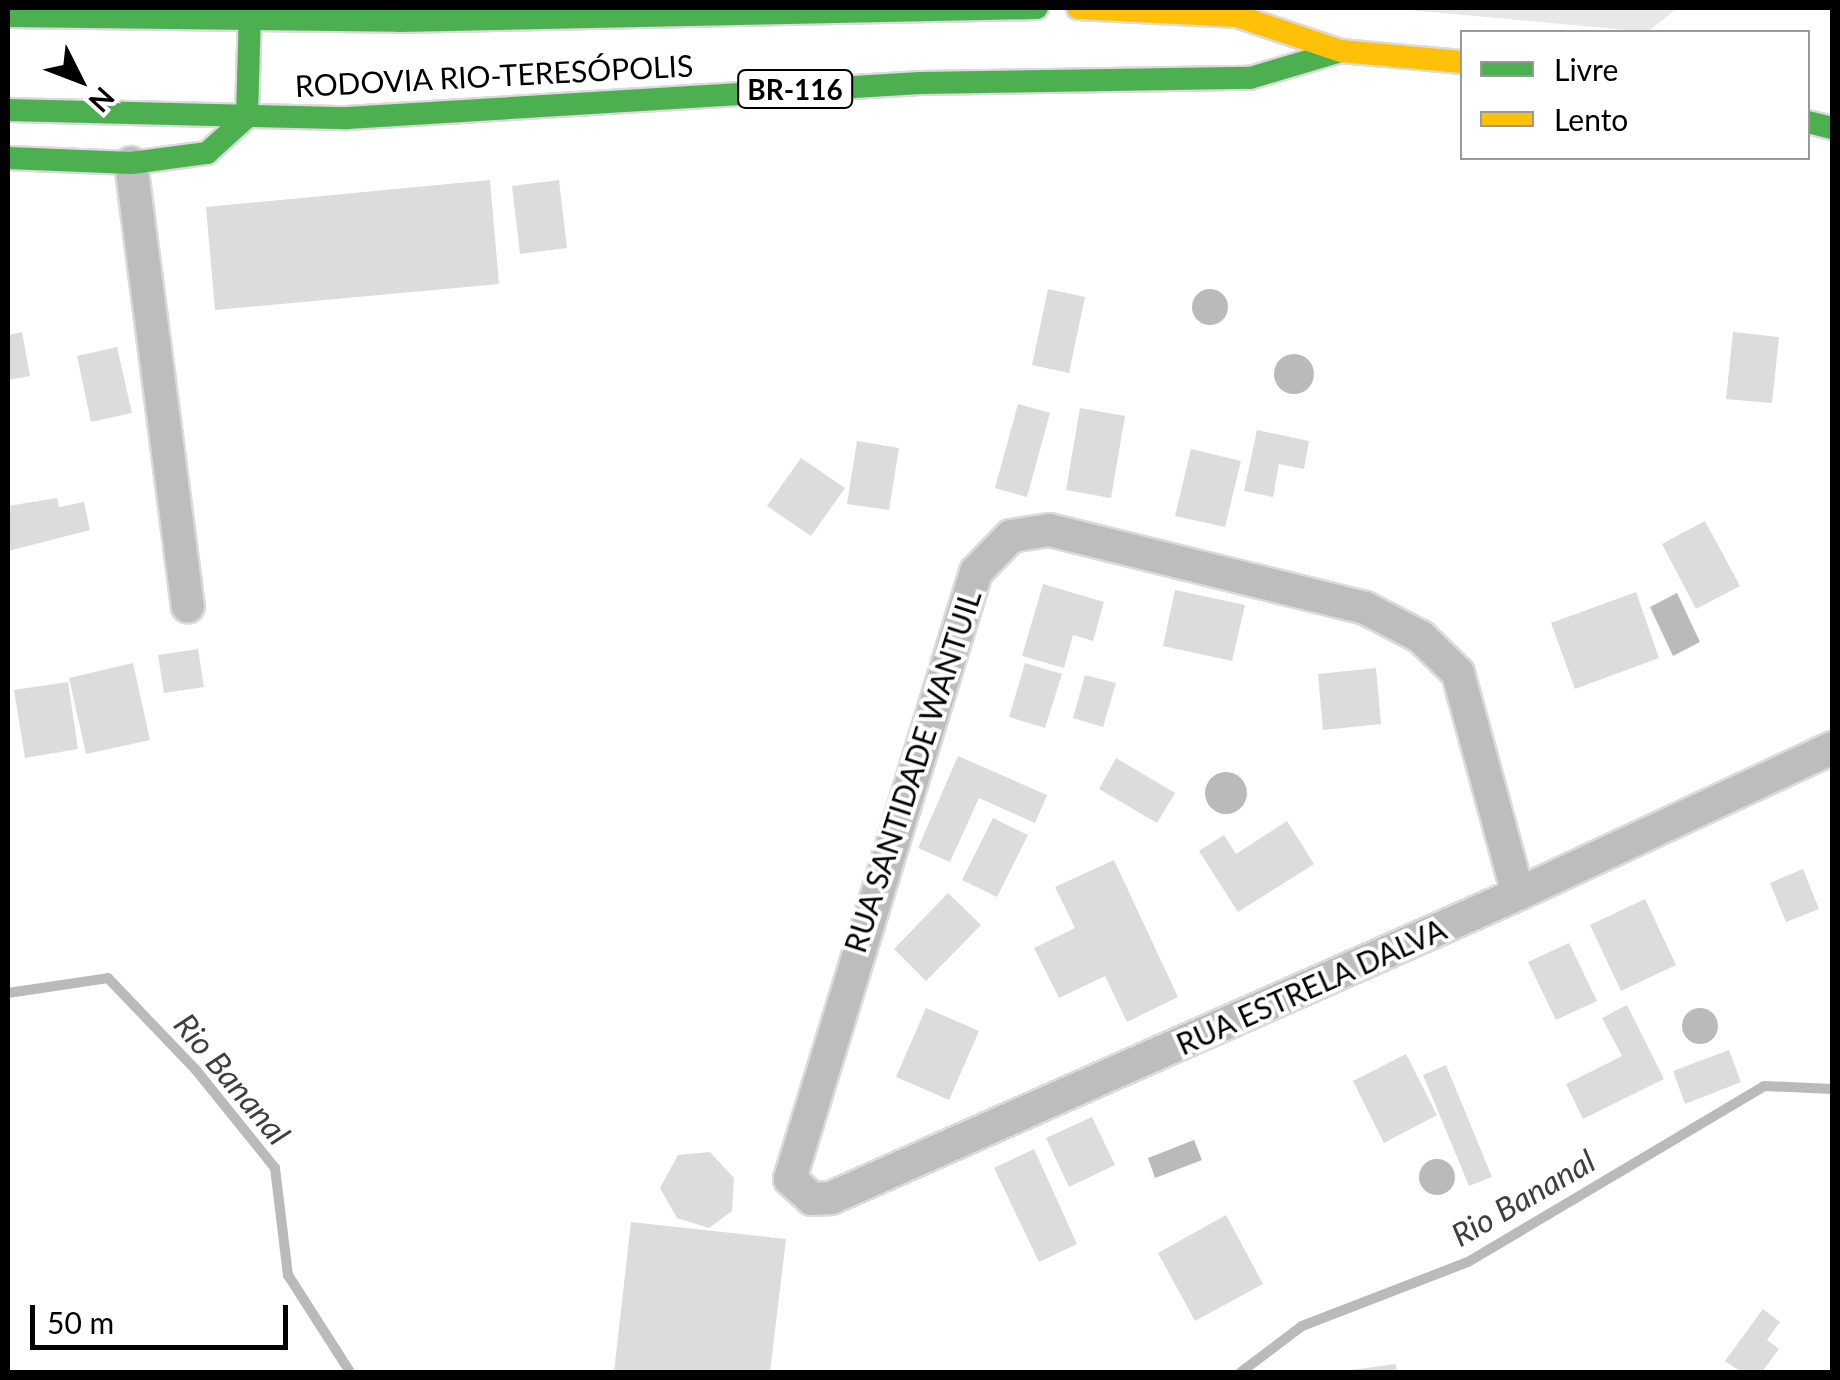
<!DOCTYPE html>
<html>
<head>
<meta charset="utf-8">
<style>
  body { margin:0 }
  #map { position:relative; width:1840px; height:1380px; overflow:hidden; background:#fff; font-family:Lato,sans-serif }
  div>[style] { position:absolute }
  [style*='--x'] { left:calc(var(--x)*1px); top:calc(var(--y)*1px); width:calc(var(--w)*1px); rotate:calc(var(--a)*1deg) }
  .green>* { inset:0; background:#e8e8e8 }
  .water>* { inset:0; background:#bababa }
  .round { border-radius:50% }
  .stream>* { height:10px; margin:-5px; padding:0 5px; transform-origin:5px; border-radius:5px; background:#bababa }
  .building>* { inset:0; background:#dcdcdc }
  .roads { filter:drop-shadow(2px 0 #dbdbdb) drop-shadow(-2px 0 #dbdbdb) drop-shadow(0 2px #dbdbdb) drop-shadow(0 -2px #dbdbdb) }
  .street>* { height:32px; margin:-16px; padding:0 16px; transform-origin:16px; border-radius:16px; background:#bdbdbd }
  .fast>* { height:22px; margin:-11px; padding:0 11px; transform-origin:11px; border-radius:11px; background:#4caf50 }
  .slow>* { height:22px; margin:-11px; padding:0 11px; transform-origin:11px; border-radius:11px; background:#ffc107 }
  span { translate:-50% -50%; white-space:nowrap; text-align:center; line-height:1.15; -webkit-text-stroke:8px #fff; paint-order:stroke }
  .shield-label span { padding:2px 8px; background:#fff; border:2px solid; border-radius:8px; -webkit-text-stroke-width:0 }
  .shield-label { font-size:28px; color:#000; font-weight:700 }
  .street-label { font-size:30px; color:#000 }
  .water-label { font-size:32px; color:#3e3e3e; font-style:italic }
  .frame { position:absolute; inset:0; border:10px solid #000; pointer-events:none }
  .legend { position:absolute; left:1460px; top:30px; width:350px; height:130px; box-sizing:border-box; background:#fff; border:2px solid #999; margin:0; padding:12px 18px; list-style:none; font-size:30px; color:#000 }
  .legend li { display:flex; align-items:center; gap:20px; height:50px }
  .legend b { width:50px; border:2px solid #999 }
  .north { position:absolute; left:30px; top:30px; width:100px; height:100px; -webkit-text-stroke:8px #fff; paint-order:stroke; rotate:132deg; font-size:28px; font-weight:700; line-height:40px; text-align:center; color:#000 }
  .north::after { content:''; display:block; margin:auto; width:35px; height:45px; background:#000; clip-path:polygon(50% 0,100% 100%,50% 72%,0 100%) }
  .scale { position:absolute; left:30px; top:1305px; width:258px; height:45px; box-sizing:border-box; border:5px solid #000; border-top:0; padding-left:12px; font-size:30px; line-height:35px; white-space:nowrap; color:#000; -webkit-text-stroke:8px #fff; paint-order:stroke }
</style>
</head>
<body>
<div id="map">
  <div class="green">
    <div style="clip-path:polygon(1388px 8px,1677px 8px,1648px 32px)"></div>
  </div>
  <div class="water">
    <div class="round" style="left:1192px;top:289px;width:36px;height:36px"></div>
    <div class="round" style="left:1274px;top:354px;width:40px;height:40px"></div>
    <div style="clip-path:polygon(1677px 593px,1700px 642px,1673px 656px,1650px 607px)"></div>
    <div class="round" style="left:1205px;top:772px;width:42px;height:42px"></div>
    <div class="round" style="left:1682px;top:1008px;width:36px;height:36px"></div>
    <div style="clip-path:polygon(1194px 1140px,1202px 1160px,1155px 1178px,1148px 1158px)"></div>
    <div class="round" style="left:1419px;top:1159px;width:36px;height:36px"></div>
  </div>
  <div class="stream">
    <div style="--x:8;--y:993;--w:101;--a:-8.5"></div>
    <div style="--x:108;--y:978;--w:127;--a:46.3"></div>
    <div style="--x:196;--y:1070;--w:126;--a:51.1"></div>
    <div style="--x:275;--y:1168;--w:108;--a:83.1"></div>
    <div style="--x:288;--y:1275;--w:115;--a:57.4"></div>
    <div style="--x:1241;--y:1372;--w:76;--a:-37"></div>
    <div style="--x:1302;--y:1326;--w:178;--a:-21.1"></div>
    <div style="--x:1468;--y:1262;--w:344;--a:-30.7"></div>
    <div style="--x:1764;--y:1086;--w:68;--a:2.5"></div>
  </div>
  <div class="building">
    <div style="clip-path:polygon(490px 180px,499px 284px,215px 310px,206px 207px)"></div>
    <div style="clip-path:polygon(559px 180px,567px 248px,520px 254px,512px 186px)"></div>
    <div style="clip-path:polygon(1048px 289px,1085px 297px,1069px 373px,1032px 365px)"></div>
    <div style="clip-path:polygon(22px 332px,30px 376px,8px 380px,8px 335px)"></div>
    <div style="clip-path:polygon(1733px 332px,1779px 337px,1772px 403px,1726px 399px)"></div>
    <div style="clip-path:polygon(117px 347px,132px 413px,91px 422px,77px 356px)"></div>
    <div style="clip-path:polygon(1018px 404px,1050px 413px,1027px 497px,995px 488px)"></div>
    <div style="clip-path:polygon(1080px 408px,1125px 416px,1111px 498px,1066px 490px)"></div>
    <div style="clip-path:polygon(1257px 430px,1309px 441px,1304px 469px,1279px 464px,1273px 497px,1244px 491px)"></div>
    <div style="clip-path:polygon(857px 441px,899px 448px,889px 510px,847px 504px)"></div>
    <div style="clip-path:polygon(1191px 449px,1241px 461px,1225px 527px,1175px 516px)"></div>
    <div style="clip-path:polygon(801px 458px,845px 488px,811px 536px,767px 506px)"></div>
    <div style="clip-path:polygon(57px 498px,59px 507px,84px 502px,90px 530px,8px 551px,8px 506px)"></div>
    <div style="clip-path:polygon(1705px 521px,1740px 586px,1696px 609px,1662px 544px)"></div>
    <div style="clip-path:polygon(1043px 584px,1104px 602px,1093px 641px,1073px 635px,1064px 668px,1022px 656px)"></div>
    <div style="clip-path:polygon(1175px 590px,1245px 605px,1232px 661px,1163px 646px)"></div>
    <div style="clip-path:polygon(1636px 592px,1659px 658px,1575px 689px,1551px 623px)"></div>
    <div style="clip-path:polygon(198px 649px,204px 687px,164px 693px,158px 655px)"></div>
    <div style="clip-path:polygon(133px 663px,150px 740px,86px 754px,69px 678px)"></div>
    <div style="clip-path:polygon(1025px 663px,1062px 674px,1045px 728px,1009px 717px)"></div>
    <div style="clip-path:polygon(1376px 668px,1381px 724px,1323px 730px,1318px 674px)"></div>
    <div style="clip-path:polygon(1085px 675px,1116px 683px,1103px 727px,1073px 718px)"></div>
    <div style="clip-path:polygon(68px 682px,78px 749px,25px 758px,14px 690px)"></div>
    <div style="clip-path:polygon(958px 756px,1047px 795px,1035px 823px,979px 798px,950px 862px,918px 848px)"></div>
    <div style="clip-path:polygon(1116px 758px,1175px 793px,1157px 823px,1099px 789px)"></div>
    <div style="clip-path:polygon(993px 818px,1028px 835px,997px 897px,962px 880px)"></div>
    <div style="clip-path:polygon(1287px 821px,1314px 864px,1238px 912px,1199px 851px,1224px 835px,1236px 854px)"></div>
    <div style="clip-path:polygon(1114px 860px,1178px 997px,1127px 1022px,1105px 976px,1059px 998px,1034px 948px,1075px 928px,1055px 887px)"></div>
    <div style="clip-path:polygon(1803px 869px,1819px 909px,1786px 922px,1770px 883px)"></div>
    <div style="clip-path:polygon(948px 893px,981px 925px,926px 981px,894px 949px)"></div>
    <div style="clip-path:polygon(1645px 899px,1676px 965px,1621px 991px,1590px 925px)"></div>
    <div style="clip-path:polygon(1569px 943px,1597px 1001px,1556px 1020px,1528px 962px)"></div>
    <div style="clip-path:polygon(1627px 1005px,1664px 1079px,1583px 1119px,1566px 1084px,1622px 1056px,1602px 1018px)"></div>
    <div style="clip-path:polygon(926px 1008px,979px 1031px,949px 1100px,896px 1077px)"></div>
    <div style="clip-path:polygon(1729px 1050px,1741px 1082px,1685px 1104px,1673px 1071px)"></div>
    <div style="clip-path:polygon(1406px 1054px,1437px 1115px,1384px 1143px,1353px 1081px)"></div>
    <div style="clip-path:polygon(1446px 1065px,1492px 1177px,1469px 1186px,1423px 1075px)"></div>
    <div style="clip-path:polygon(1092px 1117px,1115px 1165px,1069px 1187px,1046px 1138px)"></div>
    <div style="clip-path:polygon(1034px 1149px,1077px 1244px,1039px 1262px,994px 1168px)"></div>
    <div style="clip-path:polygon(710px 1152px,734px 1178px,732px 1211px,709px 1228px,677px 1218px,660px 1188px,678px 1155px)"></div>
    <div style="clip-path:polygon(1226px 1215px,1263px 1284px,1195px 1321px,1158px 1253px)"></div>
    <div style="clip-path:polygon(631px 1222px,786px 1239px,770px 1372px,614px 1372px)"></div>
    <div style="clip-path:polygon(1763px 1309px,1780px 1322px,1767px 1340px,1779px 1349px,1762px 1372px,1741px 1372px,1725px 1361px)"></div>
    <div style="clip-path:polygon(1396px 1364px,1397px 1372px,1351px 1372px,1351px 1370px)"></div>
  </div>
  <div class="roads">
    <div class="street">
      <div style="--x:131;--y:163;--w:447;--a:82.7"></div>
      <div style="--x:1518;--y:894;--w:229;--a:-105.2"></div>
      <div style="--x:1458;--y:673;--w:52;--a:-135.8"></div>
      <div style="--x:1421;--y:637;--w:63;--a:-152.6"></div>
      <div style="--x:1365;--y:608;--w:325;--a:-166.1"></div>
      <div style="--x:1049;--y:530;--w:38;--a:171"></div>
      <div style="--x:1011;--y:536;--w:50;--a:134.2"></div>
      <div style="--x:976;--y:572;--w:635;--a:107.04"></div>
      <div style="--x:790;--y:1179;--w:30;--a:42"></div>
      <div style="--x:812;--y:1199;--w:19;--a:-3"></div>
      <div style="--x:831;--y:1198;--w:751;--a:-23.87"></div>
      <div style="--x:1518;--y:894;--w:346;--a:-24.9"></div>
    </div>
    <div class="fast">
      <div style="--x:8;--y:16;--w:391;--a:0.7"></div>
      <div style="--x:399;--y:21;--w:638;--a:-1.17"></div>
      <div style="--x:8;--y:110;--w:339;--a:1.4"></div>
      <div style="--x:347;--y:118;--w:574;--a:-3.5"></div>
      <div style="--x:920;--y:83;--w:330;--a:-0.9"></div>
      <div style="--x:1250;--y:78;--w:95;--a:-16.5"></div>
      <div style="--x:1808;--y:122;--w:25;--a:14"></div>
      <div style="--x:8;--y:158;--w:123;--a:2.3"></div>
      <div style="--x:131;--y:163;--w:77;--a:-7.5"></div>
      <div style="--x:207;--y:153;--w:54;--a:-42"></div>
      <div style="--x:247;--y:117;--w:109;--a:-88.4"></div>
    </div>
    <div class="slow">
      <div style="--x:1078;--y:8;--w:159;--a:2.9"></div>
      <div style="--x:1237;--y:16;--w:110;--a:18.6"></div>
      <div style="--x:1341;--y:51;--w:121;--a:5.2"></div>
    </div>
  </div>
  <div class="shield-label">
    <span style="left:795px;top:89px">BR-116</span>
  </div>
  <div class="street-label">
    <span style="left:494px;top:75px;rotate:-3deg">RODOVIA RIO-TERESÓPOLIS</span>
    <span style="left:912px;top:771px;rotate:-72deg">RUA SANTIDADE WANTUIL</span>
    <span style="left:1311px;top:986px;rotate:-24deg">RUA ESTRELA DALVA</span>
  </div>
  <div class="water-label">
    <span style="left:232px;top:1079px;rotate:50deg">Rio Bananal</span>
    <span style="left:1523px;top:1198px;rotate:-30deg">Rio Bananal</span>
  </div>
  <div class="frame"></div>
  <ul class="legend">
  <li><b style="height:12px;background:#4caf50"></b>Livre</li>
  <li><b style="height:12px;background:#ffc107"></b>Lento</li>
  </ul>
  <div class="north">N</div>
  <div class="scale">50 m</div>
</div>
</body>
</html>
